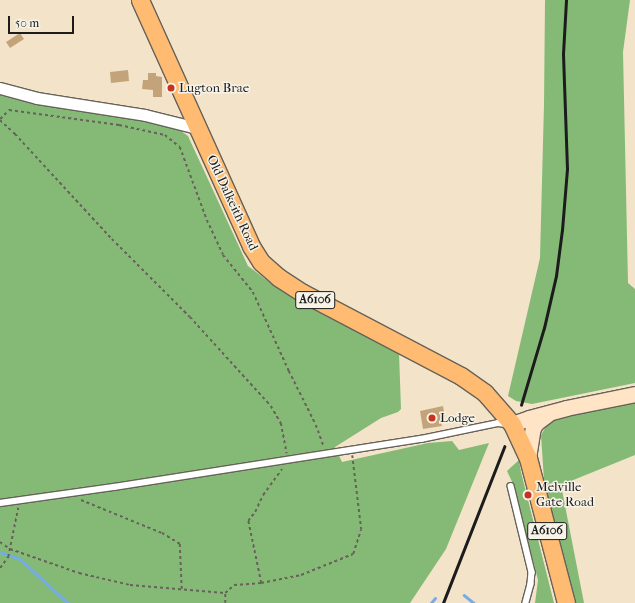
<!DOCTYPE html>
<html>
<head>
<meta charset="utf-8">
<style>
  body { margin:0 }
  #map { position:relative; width:635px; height:603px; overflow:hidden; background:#f3e3c9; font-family:"IM FELL French Canon",serif }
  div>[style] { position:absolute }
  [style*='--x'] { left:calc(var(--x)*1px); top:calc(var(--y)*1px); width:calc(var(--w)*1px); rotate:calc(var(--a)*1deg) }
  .forest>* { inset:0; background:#84ba76 }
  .stream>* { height:2.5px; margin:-1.25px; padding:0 1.25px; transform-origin:1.25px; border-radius:1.25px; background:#75ace4 }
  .building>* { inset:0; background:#c3a47a }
  .path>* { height:1.5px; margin-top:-0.75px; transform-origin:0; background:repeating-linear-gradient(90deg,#676259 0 3px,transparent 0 6px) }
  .roads { filter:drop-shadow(1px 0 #676259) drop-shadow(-1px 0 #676259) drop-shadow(0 1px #676259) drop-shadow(0 -1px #676259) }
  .lane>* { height:5.5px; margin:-2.75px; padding:0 2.75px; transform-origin:2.75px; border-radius:2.75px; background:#fff }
  .street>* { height:11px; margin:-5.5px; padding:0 5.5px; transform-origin:5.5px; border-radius:5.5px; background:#fff }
  .secondary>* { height:15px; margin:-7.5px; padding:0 7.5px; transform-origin:7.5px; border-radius:7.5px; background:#ffe4c6 }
  .primary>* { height:17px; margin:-8.5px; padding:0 8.5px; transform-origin:8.5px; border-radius:8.5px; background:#febb71 }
  .rail>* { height:2.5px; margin:-1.25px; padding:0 1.25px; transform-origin:1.25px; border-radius:1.25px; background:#1c1c1c }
  .dots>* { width:11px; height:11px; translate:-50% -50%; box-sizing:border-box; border:2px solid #f7f3e8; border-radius:50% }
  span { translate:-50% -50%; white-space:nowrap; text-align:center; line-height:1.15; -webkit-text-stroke:3px #f7f3e8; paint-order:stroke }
  .shield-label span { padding:1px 3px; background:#f7f3e8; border:1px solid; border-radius:3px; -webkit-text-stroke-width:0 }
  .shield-label { font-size:12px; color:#1c1c1c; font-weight:700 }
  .poi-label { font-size:13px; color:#1c1c1c }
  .left { translate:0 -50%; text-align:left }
  .street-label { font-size:13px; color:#1c1c1c }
  .scale { position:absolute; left:8px; top:16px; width:66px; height:18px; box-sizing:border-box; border:2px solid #1c1c1c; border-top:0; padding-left:5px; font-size:12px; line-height:14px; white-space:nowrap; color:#1c1c1c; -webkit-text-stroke:3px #f7f3e8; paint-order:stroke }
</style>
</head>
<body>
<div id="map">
  <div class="forest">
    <div style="clip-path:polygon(545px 0,630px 0,623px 52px,628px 283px,635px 289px,635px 383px,532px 404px,516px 401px,508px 396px,540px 258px,544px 104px)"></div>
    <div style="clip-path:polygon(0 94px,21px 100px,142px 120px,181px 131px,188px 136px,248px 266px,269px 282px,297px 301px,399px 353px,401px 409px,398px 412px,381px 418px,335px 447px,342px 462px,428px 443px,452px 441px,459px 450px,489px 443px,446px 549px,410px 603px,0 603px)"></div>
    <div style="clip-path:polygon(635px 401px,635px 455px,561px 485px,584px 603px,575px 603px,545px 495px,541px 435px,551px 418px)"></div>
    <div style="clip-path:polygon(519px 460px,521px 472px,554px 603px,535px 603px,538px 580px,514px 486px,507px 471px)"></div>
  </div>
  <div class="stream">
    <div style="--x:0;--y:552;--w:21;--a:19"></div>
    <div style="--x:20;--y:559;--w:65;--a:42.5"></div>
    <div style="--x:464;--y:595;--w:13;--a:39"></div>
    <div style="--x:431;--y:603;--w:6;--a:-51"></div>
  </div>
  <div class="building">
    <div style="clip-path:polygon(20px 33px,24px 39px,10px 48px,6px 42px)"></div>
    <div style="clip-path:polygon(128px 70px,129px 81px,111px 83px,110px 72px)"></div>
    <div style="clip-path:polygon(148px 73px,156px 73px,156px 76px,162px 77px,162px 97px,153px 97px,153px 90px,142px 89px,143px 80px,148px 80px)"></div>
    <div style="clip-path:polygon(443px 406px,445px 417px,440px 418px,442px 426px,423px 429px,420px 411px)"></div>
  </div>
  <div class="path">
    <div style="--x:0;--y:119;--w:13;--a:-45"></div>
    <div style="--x:9;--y:110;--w:111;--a:7.8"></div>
    <div style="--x:119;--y:125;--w:47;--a:12.3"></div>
    <div style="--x:165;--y:135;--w:19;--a:39"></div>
    <div style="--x:180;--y:147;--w:78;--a:69.7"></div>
    <div style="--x:207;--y:220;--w:38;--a:65"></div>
    <div style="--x:223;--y:255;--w:48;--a:51"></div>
    <div style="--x:253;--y:292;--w:87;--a:65.5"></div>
    <div style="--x:289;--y:371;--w:60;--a:63.4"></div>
    <div style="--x:316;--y:425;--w:23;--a:70"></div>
    <div style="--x:0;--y:120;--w:21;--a:43"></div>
    <div style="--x:15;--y:134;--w:143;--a:47.3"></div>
    <div style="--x:112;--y:239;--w:110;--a:45"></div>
    <div style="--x:190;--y:317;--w:120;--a:47.7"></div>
    <div style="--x:271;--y:406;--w:20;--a:60"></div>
    <div style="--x:281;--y:423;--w:31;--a:79"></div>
    <div style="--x:81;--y:500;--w:87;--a:22.2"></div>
    <div style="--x:162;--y:533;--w:21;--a:31"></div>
    <div style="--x:180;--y:544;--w:45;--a:87.5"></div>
    <div style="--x:0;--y:542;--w:12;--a:35"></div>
    <div style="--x:10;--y:549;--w:73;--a:19.2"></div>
    <div style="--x:79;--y:573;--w:52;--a:13.2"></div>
    <div style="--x:130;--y:585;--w:95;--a:4.8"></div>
    <div style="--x:0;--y:568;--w:14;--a:-54"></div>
    <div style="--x:8;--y:557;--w:50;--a:-78.5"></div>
    <div style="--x:261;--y:583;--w:63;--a:-101.8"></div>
    <div style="--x:248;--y:521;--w:11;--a:-52"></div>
    <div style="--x:255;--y:512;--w:19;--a:-65"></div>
    <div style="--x:263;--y:495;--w:32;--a:-54"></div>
    <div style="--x:225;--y:603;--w:10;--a:-90"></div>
    <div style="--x:225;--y:593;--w:12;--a:-42"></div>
    <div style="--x:234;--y:585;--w:27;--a:-4"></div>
    <div style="--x:261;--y:583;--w:41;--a:-11.3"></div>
    <div style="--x:301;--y:575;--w:56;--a:-22"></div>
    <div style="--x:353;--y:554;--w:25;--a:-72"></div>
    <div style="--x:361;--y:530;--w:75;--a:-96.9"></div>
  </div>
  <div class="roads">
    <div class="lane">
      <div style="--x:511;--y:486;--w:89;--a:76.3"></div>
      <div style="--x:532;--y:572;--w:12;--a:95"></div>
      <div style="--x:531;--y:584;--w:20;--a:105"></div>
      <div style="--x:0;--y:503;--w:115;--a:-8"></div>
      <div style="--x:114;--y:487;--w:311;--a:-8.9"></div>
      <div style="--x:421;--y:439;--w:79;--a:-11.7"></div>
      <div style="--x:498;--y:423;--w:8;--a:7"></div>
    </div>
    <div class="street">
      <div style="--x:0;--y:88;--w:38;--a:15"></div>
      <div style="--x:37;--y:98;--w:109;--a:8.9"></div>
      <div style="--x:145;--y:115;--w:54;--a:14"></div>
    </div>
    <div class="secondary">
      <div style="--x:512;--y:424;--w:18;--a:-19"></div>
      <div style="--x:529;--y:418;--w:38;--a:-15"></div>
      <div style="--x:566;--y:408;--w:70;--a:-11.5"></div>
      <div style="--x:528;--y:458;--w:30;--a:-81"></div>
      <div style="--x:533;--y:428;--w:6;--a:-59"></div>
      <div style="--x:536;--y:423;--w:15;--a:-37"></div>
    </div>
    <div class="primary">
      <div style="--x:140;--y:0;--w:270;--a:65.7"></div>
      <div style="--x:251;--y:246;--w:19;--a:58"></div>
      <div style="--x:261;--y:262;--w:23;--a:41"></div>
      <div style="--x:278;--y:277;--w:30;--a:33"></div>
      <div style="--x:303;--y:293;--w:178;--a:27.7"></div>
      <div style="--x:461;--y:376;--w:29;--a:35"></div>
      <div style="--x:485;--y:393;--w:41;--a:48.9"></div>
      <div style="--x:512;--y:424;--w:38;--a:65"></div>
      <div style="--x:528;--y:458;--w:150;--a:75.3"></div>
    </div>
  </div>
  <div class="rail">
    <div style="--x:521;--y:405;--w:80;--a:-73.4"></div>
    <div style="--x:544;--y:328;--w:53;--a:-77"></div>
    <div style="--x:556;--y:276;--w:46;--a:-82.6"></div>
    <div style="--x:562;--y:230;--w:61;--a:-85.3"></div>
    <div style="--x:567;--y:169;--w:115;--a:-92"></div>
    <div style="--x:563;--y:54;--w:54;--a:-86.8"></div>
    <div style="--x:443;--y:603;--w:168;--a:-68.6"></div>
  </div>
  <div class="dots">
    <div style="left:171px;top:88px;background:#c8321e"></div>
    <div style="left:432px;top:418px;background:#c8321e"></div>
    <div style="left:528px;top:495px;background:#c8321e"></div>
  </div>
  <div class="shield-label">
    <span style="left:315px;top:300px">A6106</span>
    <span style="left:547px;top:531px">A6106</span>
  </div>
  <div class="poi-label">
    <span class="left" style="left:179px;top:88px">Lugton Brae</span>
    <span class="left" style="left:440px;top:418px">Lodge</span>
    <span class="left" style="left:536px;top:495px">Melville<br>Gate Road</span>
  </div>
  <div class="street-label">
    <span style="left:232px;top:203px;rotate:65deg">Old Dalkeith Road</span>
  </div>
  <div class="scale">50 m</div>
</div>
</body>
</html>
